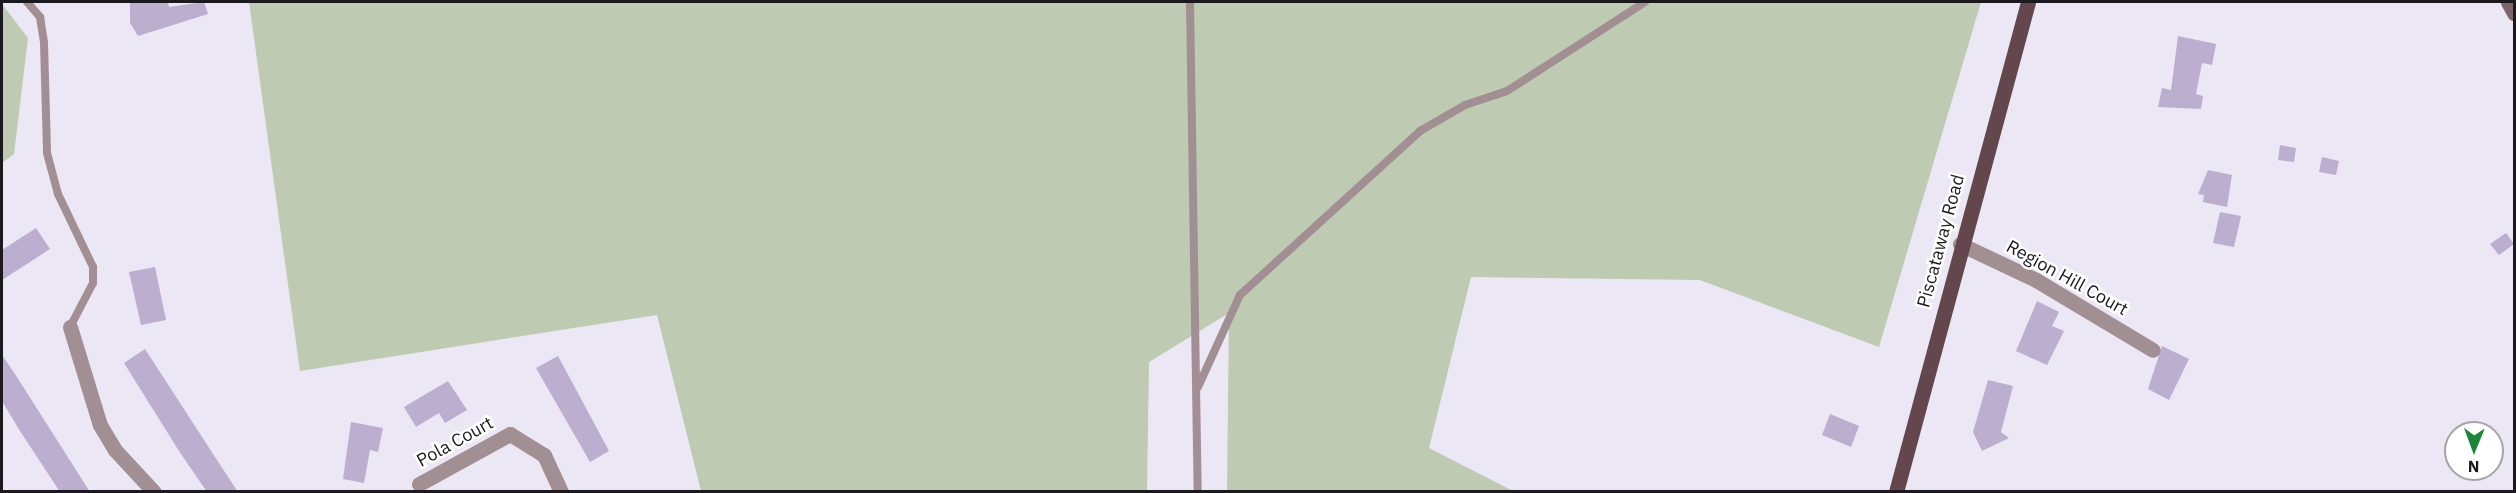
<!DOCTYPE html>
<html>
<head>
<meta charset="utf-8">
<style>
  body { margin:0 }
  #map { position:relative; width:2516px; height:493px; overflow:hidden; background:#ece7f4; font-family:"IBM Plex Sans",sans-serif }
  div>[style] { position:absolute }
  [style*='--x'] { left:calc(var(--x)*1px); top:calc(var(--y)*1px); width:calc(var(--w)*1px); rotate:calc(var(--a)*1deg) }
  .green>* { inset:0; background:#becab2 }
  .building>* { inset:0; background:#bbaece }
  .service>* { height:8px; margin:-4px; padding:0 4px; transform-origin:4px; border-radius:4px; background:#a18f93 }
  .minor>* { height:15px; margin:-7.5px; padding:0 7.5px; transform-origin:7.5px; border-radius:7.5px; background:#a18f93 }
  .secondary>* { height:15px; margin:-7.5px; padding:0 7.5px; transform-origin:7.5px; border-radius:7.5px; background:#7d656a }
  .primary>* { height:15px; margin:-7.5px; padding:0 7.5px; transform-origin:7.5px; border-radius:7.5px; background:#63474d }
  span { translate:-50% -50%; white-space:nowrap; text-align:center; line-height:1.15; -webkit-text-stroke:5px #fff; paint-order:stroke }
  .street-label { font-size:18px; color:#1b191d }
  .frame { position:absolute; inset:0; border:3px solid #1b191d; pointer-events:none }
  .north { position:absolute; left:2444px; top:421px; width:60px; height:60px; box-sizing:border-box; background:#fff; border:2px solid #a4a3a5; border-radius:50%; rotate:181deg; font-size:16px; font-weight:700; line-height:24px; text-align:center; color:#1b191d }
  .north::after { content:''; display:block; margin:auto; width:21px; height:27px; background:#1d8439; clip-path:polygon(50% 0,100% 100%,50% 72%,0 100%) }
</style>
</head>
<body>
<div id="map">
  <div class="green">
    <div style="clip-path:polygon(249px 2px,1981px 2px,1879px 347px,1700px 280px,1471px 277px,1429px 448px,1515px 492px,1227px 491px,1229px 313px,1149px 362px,1147px 491px,701px 491px,657px 315px,300px 371px)"></div>
    <div style="clip-path:polygon(2px 4px,28px 38px,14px 154px,2px 163px)"></div>
  </div>
  <div class="building">
    <div style="clip-path:polygon(130px 2px,168px 2px,169px 7px,204px 2px,208px 14px,138px 36px,130px 23px)"></div>
    <div style="clip-path:polygon(2178px 36px,2216px 44px,2212px 65px,2202px 63px,2196px 94px,2203px 96px,2201px 109px,2158px 107px,2162px 88px,2171px 90px)"></div>
    <div style="clip-path:polygon(2280px 145px,2296px 148px,2294px 162px,2278px 160px)"></div>
    <div style="clip-path:polygon(2322px 157px,2339px 161px,2336px 175px,2319px 172px)"></div>
    <div style="clip-path:polygon(2208px 170px,2232px 175px,2227px 207px,2203px 202px,2204px 195px,2198px 194px)"></div>
    <div style="clip-path:polygon(2220px 212px,2241px 216px,2234px 247px,2213px 243px)"></div>
    <div style="clip-path:polygon(36px 228px,50px 249px,2px 280px,2px 250px)"></div>
    <div style="clip-path:polygon(2506px 233px,2514px 244px,2499px 255px,2490px 244px)"></div>
    <div style="clip-path:polygon(155px 267px,166px 320px,141px 325px,129px 272px)"></div>
    <div style="clip-path:polygon(2037px 301px,2059px 312px,2052px 326px,2064px 331px,2047px 365px,2016px 351px)"></div>
    <div style="clip-path:polygon(2162px 346px,2189px 359px,2169px 400px,2148px 389px)"></div>
    <div style="clip-path:polygon(145px 349px,215px 457px,238px 492px,207px 492px,179px 451px,124px 363px)"></div>
    <div style="clip-path:polygon(2px 355px,15px 374px,90px 492px,60px 492px,20px 431px,2px 401px)"></div>
    <div style="clip-path:polygon(558px 356px,609px 451px,590px 462px,536px 368px)"></div>
    <div style="clip-path:polygon(1988px 380px,2013px 386px,2001px 432px,2009px 438px,1982px 451px,1973px 432px)"></div>
    <div style="clip-path:polygon(448px 381px,467px 410px,445px 423px,439px 413px,416px 427px,404px 407px)"></div>
    <div style="clip-path:polygon(1830px 414px,1859px 426px,1851px 447px,1822px 435px)"></div>
    <div style="clip-path:polygon(351px 422px,383px 428px,378px 452px,370px 450px,364px 483px,343px 479px)"></div>
  </div>
  <div class="service">
    <div style="--x:27;--y:2;--w:20;--a:49"></div>
    <div style="--x:40;--y:17;--w:26;--a:81"></div>
    <div style="--x:44;--y:43;--w:110;--a:88.4"></div>
    <div style="--x:47;--y:153;--w:42;--a:75"></div>
    <div style="--x:58;--y:194;--w:81;--a:64.4"></div>
    <div style="--x:93;--y:267;--w:16;--a:90"></div>
    <div style="--x:93;--y:283;--w:50;--a:117.6"></div>
    <div style="--x:1190;--y:2;--w:490;--a:89.1"></div>
    <div style="--x:1198;--y:387;--w:101;--a:-65.5"></div>
    <div style="--x:1240;--y:295;--w:244;--a:-42.3"></div>
    <div style="--x:1420;--y:131;--w:52;--a:-30"></div>
    <div style="--x:1465;--y:105;--w:44;--a:-18.4"></div>
    <div style="--x:1507;--y:91;--w:164;--a:-32.8"></div>
  </div>
  <div class="minor">
    <div style="--x:1960;--y:244;--w:84;--a:25.3"></div>
    <div style="--x:2036;--y:280;--w:136;--a:30.9"></div>
    <div style="--x:70;--y:327;--w:102;--a:73"></div>
    <div style="--x:100;--y:425;--w:29;--a:59"></div>
    <div style="--x:115;--y:450;--w:57;--a:47.1"></div>
    <div style="--x:419;--y:484;--w:104;--a:-28.8"></div>
    <div style="--x:510;--y:434;--w:40;--a:32"></div>
    <div style="--x:544;--y:455;--w:41;--a:65.3"></div>
  </div>
  <div class="secondary">
    <div style="--x:2508;--y:2;--w:13;--a:61"></div>
  </div>
  <div class="primary">
    <div style="--x:1896;--y:492;--w:507;--a:-74.92"></div>
  </div>
  <div class="street-label">
    <span style="left:1941px;top:241px;rotate:-75deg">Piscataway Road</span>
    <span style="left:2067px;top:278px;rotate:29deg">Region Hill Court</span>
    <span style="left:455px;top:442px;rotate:-29deg">Pola Court</span>
  </div>
  <div class="frame"></div>
  <div class="north">N</div>
</div>
</body>
</html>
